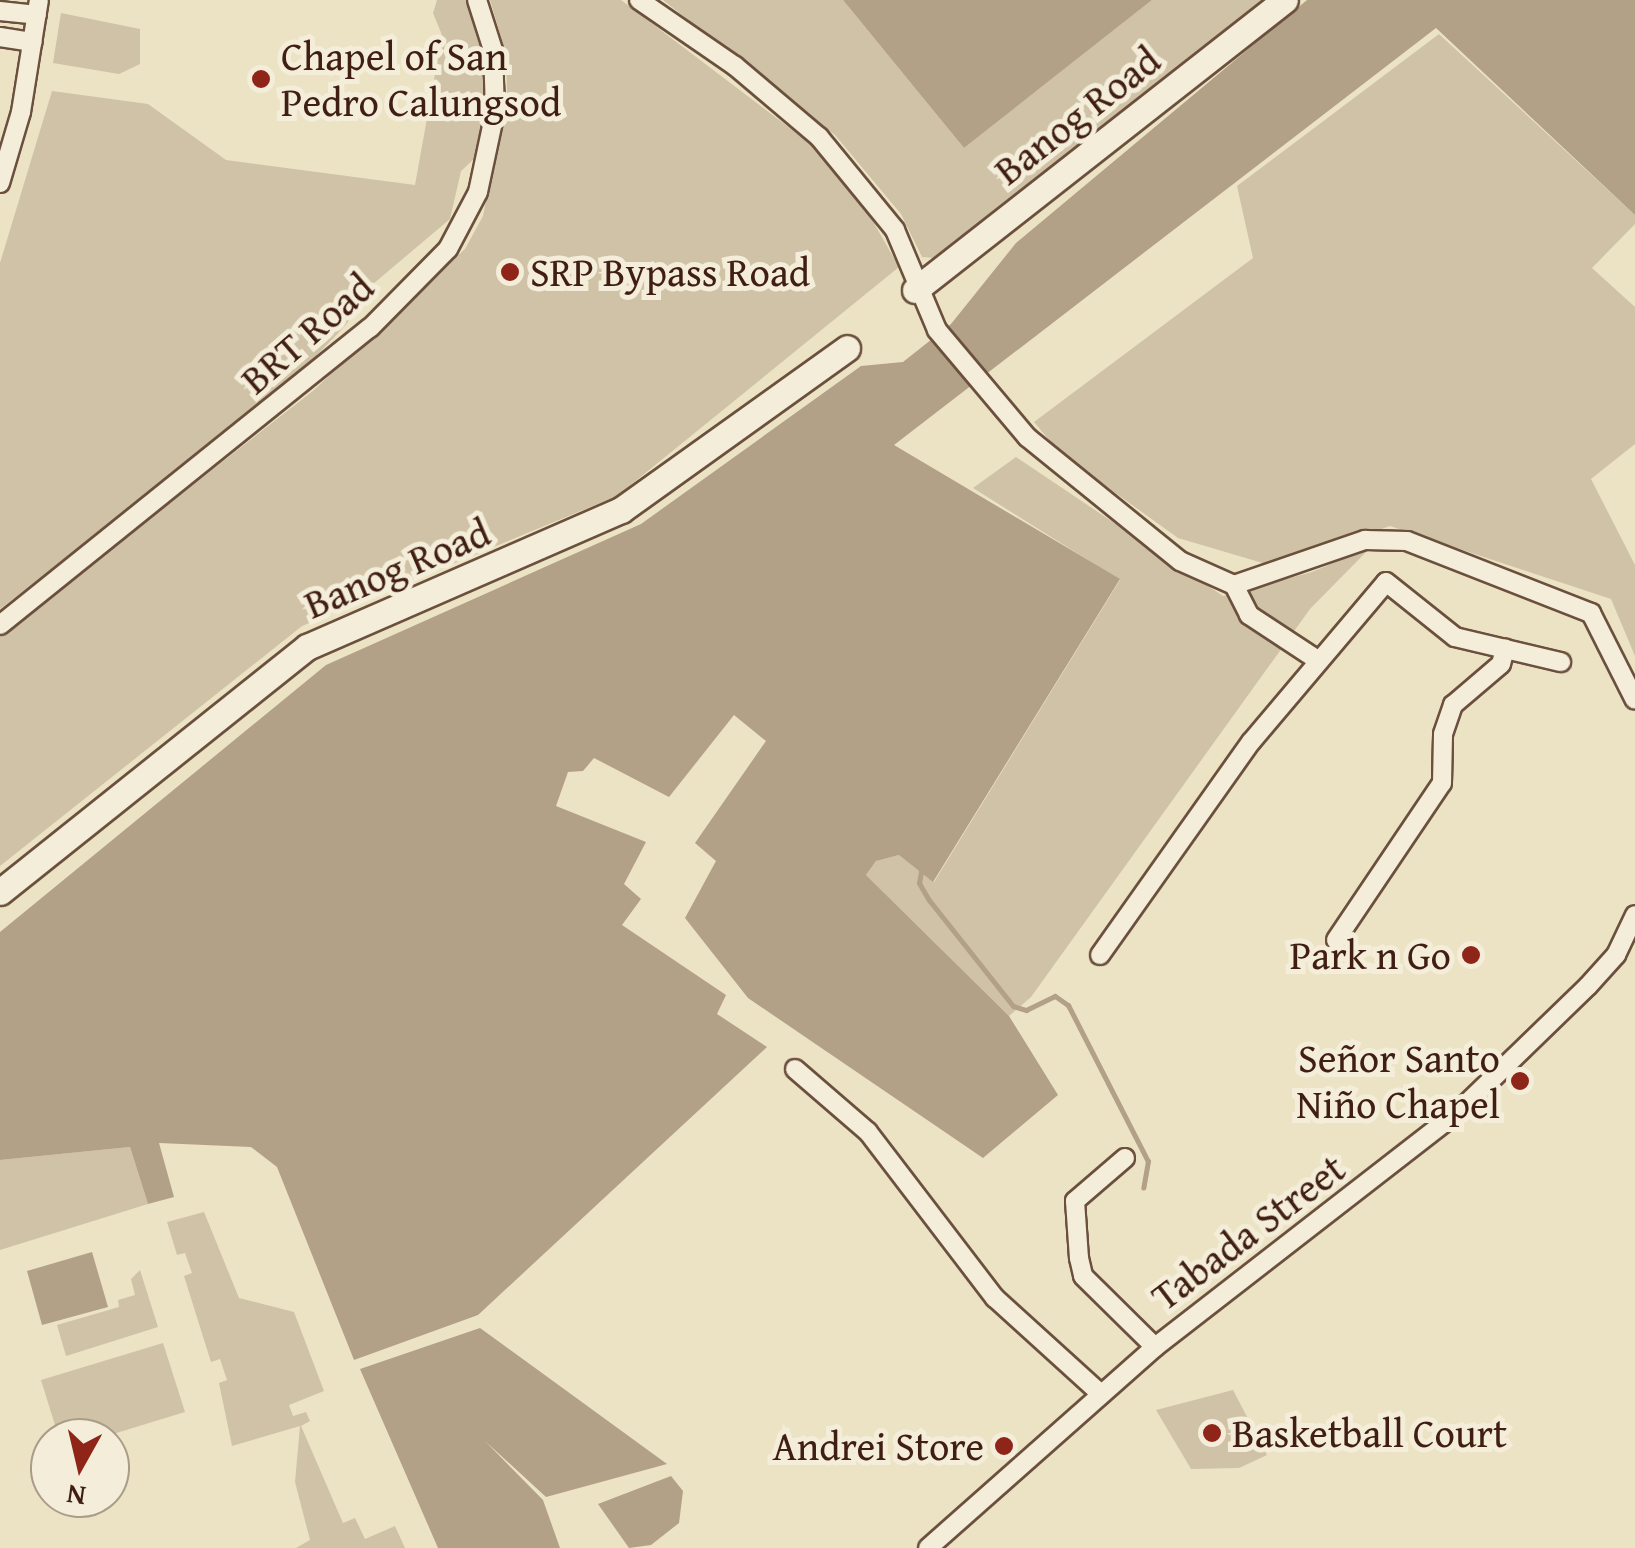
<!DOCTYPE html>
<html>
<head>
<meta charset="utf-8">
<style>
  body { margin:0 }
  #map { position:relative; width:1635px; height:1548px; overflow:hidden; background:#ece3c4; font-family:"Gentium Book Plus",serif }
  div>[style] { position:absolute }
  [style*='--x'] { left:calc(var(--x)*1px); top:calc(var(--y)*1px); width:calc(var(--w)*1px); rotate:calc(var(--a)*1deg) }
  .green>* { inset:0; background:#cfc2a6 }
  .water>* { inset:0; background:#b2a087 }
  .stream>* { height:5px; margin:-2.5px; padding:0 2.5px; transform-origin:2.5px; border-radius:2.5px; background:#b2a087 }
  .roads { filter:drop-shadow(2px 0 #6b503e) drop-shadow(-2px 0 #6b503e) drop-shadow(0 2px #6b503e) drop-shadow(0 -2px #6b503e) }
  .street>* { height:18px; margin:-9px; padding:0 9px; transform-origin:9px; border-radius:9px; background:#f3edd9 }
  .secondary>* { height:25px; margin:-12.5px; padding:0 12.5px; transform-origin:12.5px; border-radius:12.5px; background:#f3edd9 }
  .dots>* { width:28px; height:28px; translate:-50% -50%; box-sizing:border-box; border:5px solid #f3edd9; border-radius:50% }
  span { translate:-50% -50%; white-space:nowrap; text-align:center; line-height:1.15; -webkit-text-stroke:10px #f3edd9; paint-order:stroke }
  .poi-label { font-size:40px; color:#401f12 }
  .left { translate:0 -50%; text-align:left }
  .right { translate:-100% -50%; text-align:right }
  .street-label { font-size:40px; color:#401f12 }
  .north { position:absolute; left:30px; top:1418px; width:100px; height:100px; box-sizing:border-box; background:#f3edd9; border:2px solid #ab9b89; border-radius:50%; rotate:188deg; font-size:28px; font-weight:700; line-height:40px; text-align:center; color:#401f12 }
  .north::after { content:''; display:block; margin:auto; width:35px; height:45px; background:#8f2418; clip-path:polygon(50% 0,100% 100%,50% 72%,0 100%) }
</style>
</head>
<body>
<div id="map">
  <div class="green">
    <div style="clip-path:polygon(437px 0,466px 0,489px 71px,481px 131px,474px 159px,461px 171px,450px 219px,373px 284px,345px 326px,290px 383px,0 609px,0 263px,52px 91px,148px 104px,226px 160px,415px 185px,442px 35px,433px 13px)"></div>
    <div style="clip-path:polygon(490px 0,621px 0,816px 148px,859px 197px,899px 267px,617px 496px,302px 626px,0 866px,0 636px,314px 390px,465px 249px,483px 216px,507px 95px,506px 54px)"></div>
    <div style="clip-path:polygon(663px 0,843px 0,964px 148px,1152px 0,1262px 0,936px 258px,922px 257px,901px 214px,835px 135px)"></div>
    <div style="clip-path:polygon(61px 13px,140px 29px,140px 64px,119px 74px,53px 63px)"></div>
    <div style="clip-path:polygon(1439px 34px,1635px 215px,1635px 224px,1592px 268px,1635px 307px,1635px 444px,1591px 479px,1635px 565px,1635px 656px,1611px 599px,1390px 526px,1273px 566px,1178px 538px,1060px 453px,1034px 422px,1253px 258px,1237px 186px)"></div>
    <div style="clip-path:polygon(1016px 457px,1223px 596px,1312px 572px,1371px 547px,1310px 609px,1031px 997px,1009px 1016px,866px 875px,876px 861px,899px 855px,934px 882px,1120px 580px,973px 488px)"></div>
    <div style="clip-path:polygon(130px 1147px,148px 1204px,0 1250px,0 1160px)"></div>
    <div style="clip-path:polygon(204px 1212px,239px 1298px,294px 1312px,324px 1391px,289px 1405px,293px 1416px,306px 1412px,310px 1421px,301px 1426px,343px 1523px,355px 1518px,365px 1539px,395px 1526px,405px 1548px,296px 1548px,310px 1540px,295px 1482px,300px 1426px,232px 1446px,219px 1383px,227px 1380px,220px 1359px,211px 1362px,184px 1276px,192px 1273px,185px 1253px,177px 1255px,167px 1222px)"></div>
    <div style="clip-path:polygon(140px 1270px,158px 1327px,66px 1356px,57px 1325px,119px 1307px,118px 1300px,135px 1295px,131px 1279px)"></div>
    <div style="clip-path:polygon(163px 1343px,185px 1412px,100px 1438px,59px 1438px,41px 1380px)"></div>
    <div style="clip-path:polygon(1233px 1390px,1267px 1455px,1239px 1468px,1191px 1469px,1156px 1410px)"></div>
  </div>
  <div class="water">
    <div style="clip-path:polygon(843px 0,1152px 0,964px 148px)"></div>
    <div style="clip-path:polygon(1307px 0,1635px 0,1635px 215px,1436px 28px,894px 445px,1120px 579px,933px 882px,899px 855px,876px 861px,866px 875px,1009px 1016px,1058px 1095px,983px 1158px,748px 998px,685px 918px,716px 861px,695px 843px,766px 741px,734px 715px,669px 797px,594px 758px,583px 771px,568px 772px,556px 806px,646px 842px,624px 884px,641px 899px,622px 925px,726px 995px,717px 1014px,767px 1047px,478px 1315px,354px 1360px,277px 1167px,251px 1147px,159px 1143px,174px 1197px,148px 1204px,130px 1147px,0 1160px,0 932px,326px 665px,641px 524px,861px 366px,903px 362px,951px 324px,1016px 243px)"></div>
    <div style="clip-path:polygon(92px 1252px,108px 1307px,42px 1325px,27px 1271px)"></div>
    <div style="clip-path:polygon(480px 1328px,667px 1464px,546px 1497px,485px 1441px,543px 1500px,560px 1548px,438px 1548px,360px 1369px)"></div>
    <div style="clip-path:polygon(671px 1476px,683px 1491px,679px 1523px,651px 1545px,629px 1548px,598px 1504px)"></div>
  </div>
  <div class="stream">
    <div style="--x:922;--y:866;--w:17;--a:100"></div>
    <div style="--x:919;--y:883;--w:20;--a:60"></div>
    <div style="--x:929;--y:900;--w:135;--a:51.6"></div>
    <div style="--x:1013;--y:1006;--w:14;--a:17"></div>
    <div style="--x:1026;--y:1010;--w:32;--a:-26"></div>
    <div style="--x:1055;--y:996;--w:16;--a:35"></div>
    <div style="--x:1068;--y:1005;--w:175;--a:62.9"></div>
    <div style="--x:1148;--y:1161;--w:27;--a:100"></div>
  </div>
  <div class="roads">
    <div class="street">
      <div style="--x:639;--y:0;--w:116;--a:34.5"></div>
      <div style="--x:735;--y:66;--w:110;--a:40.2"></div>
      <div style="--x:819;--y:137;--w:120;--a:50.7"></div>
      <div style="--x:895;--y:230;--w:108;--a:67.2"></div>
      <div style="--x:937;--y:330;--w:140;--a:49.9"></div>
      <div style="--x:1027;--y:437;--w:197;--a:39"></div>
      <div style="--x:1180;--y:561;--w:59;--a:24"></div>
      <div style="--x:1234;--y:585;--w:139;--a:-19"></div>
      <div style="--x:1365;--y:540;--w:42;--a:1.4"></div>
      <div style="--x:1407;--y:541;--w:198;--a:21.4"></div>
      <div style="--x:1591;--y:613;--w:97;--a:63.2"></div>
      <div style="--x:0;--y:11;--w:37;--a:6"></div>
      <div style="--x:0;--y:37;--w:33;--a:9"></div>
      <div style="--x:0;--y:183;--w:74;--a:-73.5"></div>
      <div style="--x:21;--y:112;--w:113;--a:-80.9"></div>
      <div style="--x:1234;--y:585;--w:34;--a:63"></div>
      <div style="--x:1249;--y:615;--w:80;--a:33.3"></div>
      <div style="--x:0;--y:625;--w:474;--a:-38.8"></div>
      <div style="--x:370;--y:328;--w:111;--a:-45.4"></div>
      <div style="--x:448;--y:249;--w:64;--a:-62.2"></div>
      <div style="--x:478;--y:192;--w:82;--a:-78"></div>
      <div style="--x:495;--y:112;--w:62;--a:-91.8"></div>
      <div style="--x:493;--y:50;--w:52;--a:-107.7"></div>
      <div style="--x:1336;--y:940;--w:189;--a:-56"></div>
      <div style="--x:1442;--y:783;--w:49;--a:-88.8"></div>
      <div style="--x:1443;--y:734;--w:31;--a:-71"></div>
      <div style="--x:1453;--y:705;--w:63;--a:-40.5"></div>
      <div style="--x:1501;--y:664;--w:16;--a:-75"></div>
      <div style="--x:1100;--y:955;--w:261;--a:-54.7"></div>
      <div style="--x:1251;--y:742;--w:209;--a:-49.8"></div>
      <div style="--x:1386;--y:582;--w:88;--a:38.6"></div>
      <div style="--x:1455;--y:637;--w:109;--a:13.3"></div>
      <div style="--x:795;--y:1069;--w:96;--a:40.8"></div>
      <div style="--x:868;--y:1132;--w:209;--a:52.6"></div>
      <div style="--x:995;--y:1298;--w:143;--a:42.2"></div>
      <div style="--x:1125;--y:1158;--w:66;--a:139.3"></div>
      <div style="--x:1075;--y:1201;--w:57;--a:86"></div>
      <div style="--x:1079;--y:1258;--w:18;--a:77"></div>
      <div style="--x:1083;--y:1276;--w:101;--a:44.6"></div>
      <div style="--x:928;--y:1548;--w:303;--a:-41.5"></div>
      <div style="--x:1155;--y:1347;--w:386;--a:-37.8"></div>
      <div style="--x:1460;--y:1110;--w:178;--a:-44.1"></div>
      <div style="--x:1588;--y:986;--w:42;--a:-47.9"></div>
      <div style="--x:1616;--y:955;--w:44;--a:-64.6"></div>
    </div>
    <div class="secondary">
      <div style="--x:915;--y:290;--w:470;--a:-38.1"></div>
      <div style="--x:0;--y:892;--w:393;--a:-38.6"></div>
      <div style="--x:307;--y:647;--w:343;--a:-23.6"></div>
      <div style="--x:621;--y:510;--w:278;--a:-35.6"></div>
    </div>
  </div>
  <div class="dots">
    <div style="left:261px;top:79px;background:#8f2418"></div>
    <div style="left:510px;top:272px;background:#8f2418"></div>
    <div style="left:1471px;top:955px;background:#8f2418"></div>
    <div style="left:1520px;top:1081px;background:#8f2418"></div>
    <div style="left:1212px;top:1433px;background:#8f2418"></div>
    <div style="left:1004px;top:1446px;background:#8f2418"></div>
  </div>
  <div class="poi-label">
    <span class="left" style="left:281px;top:79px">Chapel of San<br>Pedro Calungsod</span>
    <span class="left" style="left:530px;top:272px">SRP Bypass Road</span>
    <span class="right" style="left:1451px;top:955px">Park n Go</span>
    <span class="right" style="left:1500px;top:1081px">Señor Santo<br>Niño Chapel</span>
    <span class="left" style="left:1232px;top:1433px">Basketball Court</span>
    <span class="right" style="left:984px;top:1446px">Andrei Store</span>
  </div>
  <div class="street-label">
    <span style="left:1077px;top:115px;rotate:-38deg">Banog Road</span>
    <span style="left:307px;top:333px;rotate:-41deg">BRT Road</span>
    <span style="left:397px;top:568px;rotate:-23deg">Banog Road</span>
    <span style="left:1248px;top:1232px;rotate:-37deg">Tabada Street</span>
  </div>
  <div class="north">N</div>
</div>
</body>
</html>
